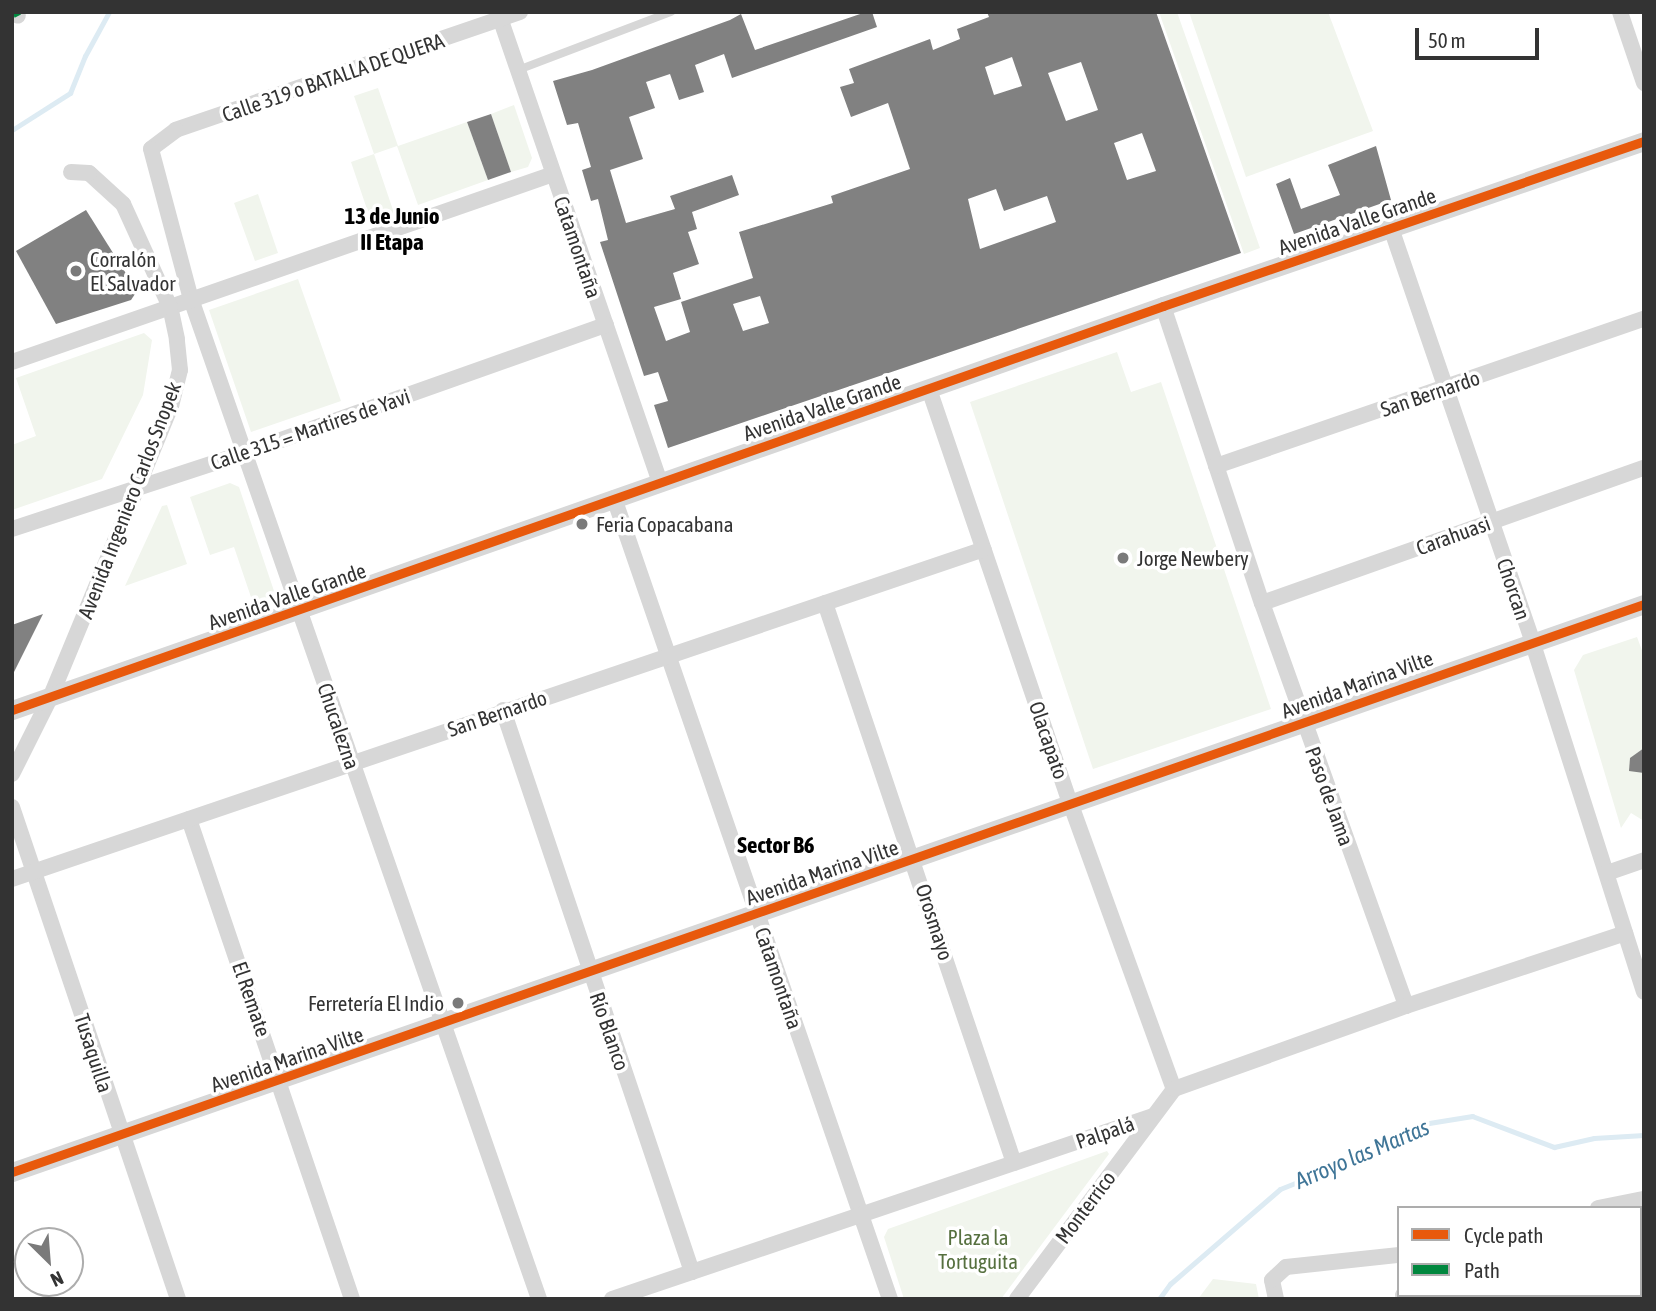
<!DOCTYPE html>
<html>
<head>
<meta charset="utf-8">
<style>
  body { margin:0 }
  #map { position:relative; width:1656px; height:1311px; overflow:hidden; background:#fff; font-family:"Asap Condensed",sans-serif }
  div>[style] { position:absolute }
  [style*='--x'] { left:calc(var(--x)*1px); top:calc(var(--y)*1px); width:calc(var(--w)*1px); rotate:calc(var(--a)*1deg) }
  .green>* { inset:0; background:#f1f5ed }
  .stream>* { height:5px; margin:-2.5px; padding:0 2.5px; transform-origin:2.5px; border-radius:2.5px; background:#ddebf3 }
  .building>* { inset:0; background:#818181 }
  .service>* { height:8px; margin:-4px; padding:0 4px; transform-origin:4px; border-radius:4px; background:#d7d7d7 }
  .minor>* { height:16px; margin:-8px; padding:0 8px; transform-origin:8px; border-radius:8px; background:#d7d7d7 }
  .tertiary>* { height:19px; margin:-9.5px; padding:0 9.5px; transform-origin:9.5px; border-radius:9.5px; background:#d7d7d7 }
  .quiet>* { height:7px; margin-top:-3.5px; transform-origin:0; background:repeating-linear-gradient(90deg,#00873e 0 14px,transparent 0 21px) }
  .cycleway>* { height:9px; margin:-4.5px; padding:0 4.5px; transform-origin:4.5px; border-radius:4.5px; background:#e8590c }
  .dots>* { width:19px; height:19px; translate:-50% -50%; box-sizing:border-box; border:4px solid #fff; border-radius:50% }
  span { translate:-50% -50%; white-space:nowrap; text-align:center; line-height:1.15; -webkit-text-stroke:7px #fff; paint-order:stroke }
  .street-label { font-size:21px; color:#333 }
  .poi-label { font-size:21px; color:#333 }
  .left { translate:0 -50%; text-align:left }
  .right { translate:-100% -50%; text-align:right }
  .park-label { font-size:21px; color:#56703f }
  .neighbourhood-label { font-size:23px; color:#000; font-weight:700 }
  .water-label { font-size:23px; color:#3f7597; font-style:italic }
  .frame { position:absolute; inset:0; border:14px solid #333; pointer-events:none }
  .legend { position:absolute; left:1397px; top:1206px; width:245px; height:91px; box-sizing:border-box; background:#fff; border:2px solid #adadad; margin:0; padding:9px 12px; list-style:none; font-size:21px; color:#333 }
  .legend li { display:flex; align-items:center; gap:14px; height:35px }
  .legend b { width:35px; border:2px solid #adadad }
  .north { position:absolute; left:14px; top:1227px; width:70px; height:70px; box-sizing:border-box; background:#fff; border:2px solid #adadad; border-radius:50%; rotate:155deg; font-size:19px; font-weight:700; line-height:28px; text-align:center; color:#333 }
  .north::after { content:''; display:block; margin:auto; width:24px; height:32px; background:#7a7a7a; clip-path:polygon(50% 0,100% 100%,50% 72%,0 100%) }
  .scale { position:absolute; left:1415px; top:28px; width:124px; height:32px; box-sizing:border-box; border:4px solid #333; border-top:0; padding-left:9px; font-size:21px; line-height:24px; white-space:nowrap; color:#333; -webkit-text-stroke:5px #fff; paint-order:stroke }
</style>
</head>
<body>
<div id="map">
  <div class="green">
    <div style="clip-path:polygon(1159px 12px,1177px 12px,1260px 248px,1244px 254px)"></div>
    <div style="clip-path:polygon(1189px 12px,1328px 12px,1373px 131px,1246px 177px)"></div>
    <div style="clip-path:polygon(378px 88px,398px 146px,467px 122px,488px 180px,418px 205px,397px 146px,374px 154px,394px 213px,371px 221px,351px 162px,374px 154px,354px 96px)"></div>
    <div style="clip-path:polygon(514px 105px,532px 158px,528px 167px,511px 172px,491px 114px)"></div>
    <div style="clip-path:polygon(258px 194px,278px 253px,255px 261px,234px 203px)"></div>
    <div style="clip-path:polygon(298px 279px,341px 401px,251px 432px,209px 310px)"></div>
    <div style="clip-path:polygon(144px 333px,152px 340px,143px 395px,102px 479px,12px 510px,12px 445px,36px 436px,16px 378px)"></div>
    <div style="clip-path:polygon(1117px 352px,1131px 392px,1161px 382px,1271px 709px,1093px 769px,970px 402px)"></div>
    <div style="clip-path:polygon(230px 483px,239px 487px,274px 591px,270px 600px,254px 606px,234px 547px,210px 555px,190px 497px)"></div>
    <div style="clip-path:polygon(167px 505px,187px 564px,125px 586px,162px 506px)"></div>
    <div style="clip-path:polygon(1637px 637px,1644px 656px,1644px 821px,1631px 813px,1621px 828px,1574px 670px,1583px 655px)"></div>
    <div style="clip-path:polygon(1107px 1151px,1109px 1154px,1001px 1299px,904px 1299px,884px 1237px,888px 1229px)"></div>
    <div style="clip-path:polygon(1213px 1279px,1256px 1284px,1259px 1299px,1198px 1299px)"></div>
  </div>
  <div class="stream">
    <div style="--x:12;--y:130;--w:69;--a:-32.5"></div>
    <div style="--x:70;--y:93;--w:40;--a:-68"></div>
    <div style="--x:85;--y:56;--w:50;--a:-61.4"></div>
    <div style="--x:1159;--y:1299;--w:19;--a:-54"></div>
    <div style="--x:1170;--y:1284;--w:145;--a:-40.8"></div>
    <div style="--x:1280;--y:1189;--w:97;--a:-21.8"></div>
    <div style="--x:1370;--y:1153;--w:66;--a:-27"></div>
    <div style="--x:1429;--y:1123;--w:44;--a:-9.2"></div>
    <div style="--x:1472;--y:1116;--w:88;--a:20.7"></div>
    <div style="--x:1554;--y:1147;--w:41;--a:-12.7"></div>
    <div style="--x:1594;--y:1138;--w:50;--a:-3.4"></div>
  </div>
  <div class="building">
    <div style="clip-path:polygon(evenodd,866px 12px,872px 12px,877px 27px,732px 78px,724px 54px,695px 65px,704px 92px,679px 100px,670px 74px,646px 82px,655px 108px,629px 117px,643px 159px,610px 170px,626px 223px,675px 209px,670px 196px,732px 175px,739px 195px,692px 212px,697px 229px,688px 232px,699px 264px,673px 273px,681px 299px,654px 307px,666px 341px,690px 332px,681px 302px,753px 278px,739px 232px,833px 203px,831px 196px,910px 169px,888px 103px,851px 117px,840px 87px,854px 83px,849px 69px,930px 39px,933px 50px,960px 39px,957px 29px,989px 17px,987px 12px,1156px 12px,1241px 253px,668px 448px,654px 405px,668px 401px,658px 372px,644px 376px,600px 242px,608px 240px,598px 199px,591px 201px,582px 170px,591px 167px,578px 123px,567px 125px,553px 81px,592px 70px,730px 20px,741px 14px,755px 50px,866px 12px,1012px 57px,1022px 86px,994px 95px,985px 67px,1012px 57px,866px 12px,1081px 62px,1098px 110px,1066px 121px,1048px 73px,1081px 62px,866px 12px,1142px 133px,1156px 171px,1127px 180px,1114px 143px,1142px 133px,866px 12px,996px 189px,1004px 211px,1047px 196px,1056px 222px,980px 249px,968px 199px,996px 189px,866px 12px,760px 296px,769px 323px,743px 331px,733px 304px,760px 296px)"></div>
    <div style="clip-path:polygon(491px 114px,511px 172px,488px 180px,467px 122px)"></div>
    <div style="clip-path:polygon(1376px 146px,1391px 200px,1294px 234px,1276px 184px,1290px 178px,1301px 209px,1340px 195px,1328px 165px)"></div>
    <div style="clip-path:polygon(86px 210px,137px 291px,131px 300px,56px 324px,16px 251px)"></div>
    <div style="clip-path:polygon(43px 614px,12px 676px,12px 625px)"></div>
    <div style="clip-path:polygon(1644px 748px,1644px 773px,1629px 771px,1630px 758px)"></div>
  </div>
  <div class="service">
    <div style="--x:518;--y:70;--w:164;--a:-20.8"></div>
  </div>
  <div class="minor">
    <div style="--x:16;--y:12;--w:4;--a:63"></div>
    <div style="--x:498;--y:12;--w:497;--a:71"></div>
    <div style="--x:520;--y:12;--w:364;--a:161.1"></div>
    <div style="--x:176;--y:130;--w:31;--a:143"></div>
    <div style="--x:151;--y:149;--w:155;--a:75.1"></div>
    <div style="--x:191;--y:299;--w:1059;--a:70.81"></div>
    <div style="--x:1620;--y:12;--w:75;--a:71.3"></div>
    <div style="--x:1391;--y:228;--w:436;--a:71.1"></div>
    <div style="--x:1532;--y:641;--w:368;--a:72.3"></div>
    <div style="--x:1163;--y:306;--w:313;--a:71.6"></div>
    <div style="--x:1262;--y:603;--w:428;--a:70.3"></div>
    <div style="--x:12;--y:362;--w:573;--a:-19.16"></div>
    <div style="--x:929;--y:389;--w:440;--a:71.2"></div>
    <div style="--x:1071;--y:805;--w:302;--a:70.1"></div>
    <div style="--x:1216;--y:466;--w:453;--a:-19"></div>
    <div style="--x:614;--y:498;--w:847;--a:70.99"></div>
    <div style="--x:12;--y:529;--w:244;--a:-18.1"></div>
    <div style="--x:244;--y:453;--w:384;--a:-19.5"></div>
    <div style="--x:825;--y:603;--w:591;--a:71.35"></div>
    <div style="--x:1262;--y:603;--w:405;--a:-19.5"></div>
    <div style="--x:503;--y:710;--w:593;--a:71.41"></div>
    <div style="--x:12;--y:774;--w:85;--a:-63.4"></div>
    <div style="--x:50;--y:698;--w:230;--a:-67.5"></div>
    <div style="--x:138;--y:486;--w:87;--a:-67.6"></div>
    <div style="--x:171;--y:406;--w:37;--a:-76"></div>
    <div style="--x:180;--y:370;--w:31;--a:-96"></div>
    <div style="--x:177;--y:339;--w:33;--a:-102"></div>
    <div style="--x:170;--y:307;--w:113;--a:-114.5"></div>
    <div style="--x:123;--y:204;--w:46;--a:-137.6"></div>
    <div style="--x:89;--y:173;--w:18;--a:-177"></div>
    <div style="--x:12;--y:807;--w:519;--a:71.36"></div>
    <div style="--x:189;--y:819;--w:507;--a:71.24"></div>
    <div style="--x:1607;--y:873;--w:39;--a:-19"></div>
    <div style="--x:12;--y:879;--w:1026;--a:-18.75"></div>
    <div style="--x:1598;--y:1208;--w:47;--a:-11.1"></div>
    <div style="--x:1403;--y:1295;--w:4;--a:76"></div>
    <div style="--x:1558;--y:1295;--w:4;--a:90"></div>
    <div style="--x:612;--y:1299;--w:571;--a:-18.69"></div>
    <div style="--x:1017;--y:1299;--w:262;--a:-53.2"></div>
    <div style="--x:1174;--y:1089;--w:246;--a:-19.7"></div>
    <div style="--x:1406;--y:1006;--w:231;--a:-18.4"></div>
    <div style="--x:1276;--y:1299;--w:19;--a:-102"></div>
    <div style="--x:1272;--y:1280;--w:19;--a:-43"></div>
    <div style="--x:1286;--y:1267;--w:114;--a:-6.1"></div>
  </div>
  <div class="tertiary">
    <div style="--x:12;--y:710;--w:1220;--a:-19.34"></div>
    <div style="--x:1163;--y:306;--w:509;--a:-18.93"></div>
    <div style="--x:12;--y:1172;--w:1728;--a:-19.19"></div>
  </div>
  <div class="quiet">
    <div style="--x:16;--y:12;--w:4;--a:63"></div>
  </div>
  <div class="cycleway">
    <div style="--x:12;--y:710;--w:1220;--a:-19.34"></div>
    <div style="--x:1163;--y:306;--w:509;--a:-18.93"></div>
    <div style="--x:12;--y:1172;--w:1728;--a:-19.19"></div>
  </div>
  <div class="dots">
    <div style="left:76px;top:271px;background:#7a7a7a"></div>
    <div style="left:582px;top:524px;background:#7a7a7a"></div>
    <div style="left:1123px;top:558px;background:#7a7a7a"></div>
    <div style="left:458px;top:1003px;background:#7a7a7a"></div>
  </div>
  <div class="street-label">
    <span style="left:333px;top:77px;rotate:-19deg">Calle 319 o BATALLA DE QUERA</span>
    <span style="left:1357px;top:221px;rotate:-19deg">Avenida Valle Grande</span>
    <span style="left:578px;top:247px;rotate:71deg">Catamontaña</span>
    <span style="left:1430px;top:393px;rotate:-19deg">San Bernardo</span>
    <span style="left:822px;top:407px;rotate:-19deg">Avenida Valle Grande</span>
    <span style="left:310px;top:429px;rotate:-19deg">Calle 315 = Martires de Yavi</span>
    <span style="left:129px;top:500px;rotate:-69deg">Avenida Ingeniero Carlos Snopek</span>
    <span style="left:1453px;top:535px;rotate:-20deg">Carahuasi</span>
    <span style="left:1514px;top:589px;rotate:71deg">Chorcan</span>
    <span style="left:287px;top:596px;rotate:-19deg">Avenida Valle Grande</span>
    <span style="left:1357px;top:684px;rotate:-20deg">Avenida Marina Vilte</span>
    <span style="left:497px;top:713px;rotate:-19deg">San Bernardo</span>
    <span style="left:339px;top:726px;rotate:71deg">Chucalezna</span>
    <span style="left:1049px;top:740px;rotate:71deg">Olacapato</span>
    <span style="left:1330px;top:796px;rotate:70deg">Paso de Jama</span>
    <span style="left:822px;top:872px;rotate:-19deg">Avenida Marina Vilte</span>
    <span style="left:935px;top:922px;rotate:72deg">Orosmayo</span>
    <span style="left:779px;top:978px;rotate:71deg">Catamontaña</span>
    <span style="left:252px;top:999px;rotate:71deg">El Remate</span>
    <span style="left:610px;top:1031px;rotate:71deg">Río Blanco</span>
    <span style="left:94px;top:1053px;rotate:72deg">Tusaquilla</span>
    <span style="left:287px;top:1059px;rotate:-19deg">Avenida Marina Vilte</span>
    <span style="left:1105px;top:1132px;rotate:-19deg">Palpalá</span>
    <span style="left:1085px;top:1207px;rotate:-53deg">Monterrico</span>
  </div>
  <div class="poi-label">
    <span class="left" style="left:90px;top:271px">Corralón<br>El Salvador</span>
    <span class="left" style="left:596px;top:524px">Feria Copacabana</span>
    <span class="left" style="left:1137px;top:558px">Jorge Newbery</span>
    <span class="right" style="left:444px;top:1003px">Ferretería El Indio</span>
  </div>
  <div class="park-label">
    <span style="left:978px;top:1249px">Plaza la<br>Tortuguita</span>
  </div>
  <div class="neighbourhood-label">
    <span style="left:392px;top:229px">13 de Junio<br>II Etapa</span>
    <span style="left:776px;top:845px">Sector B6</span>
  </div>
  <div class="water-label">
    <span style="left:1362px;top:1154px;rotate:-23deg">Arroyo las Martas</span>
  </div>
  <div class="frame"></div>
  <ul class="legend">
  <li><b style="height:9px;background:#e8590c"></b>Cycle path</li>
  <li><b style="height:9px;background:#00873e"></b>Path</li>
  </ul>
  <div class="north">N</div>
  <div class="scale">50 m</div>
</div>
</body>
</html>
